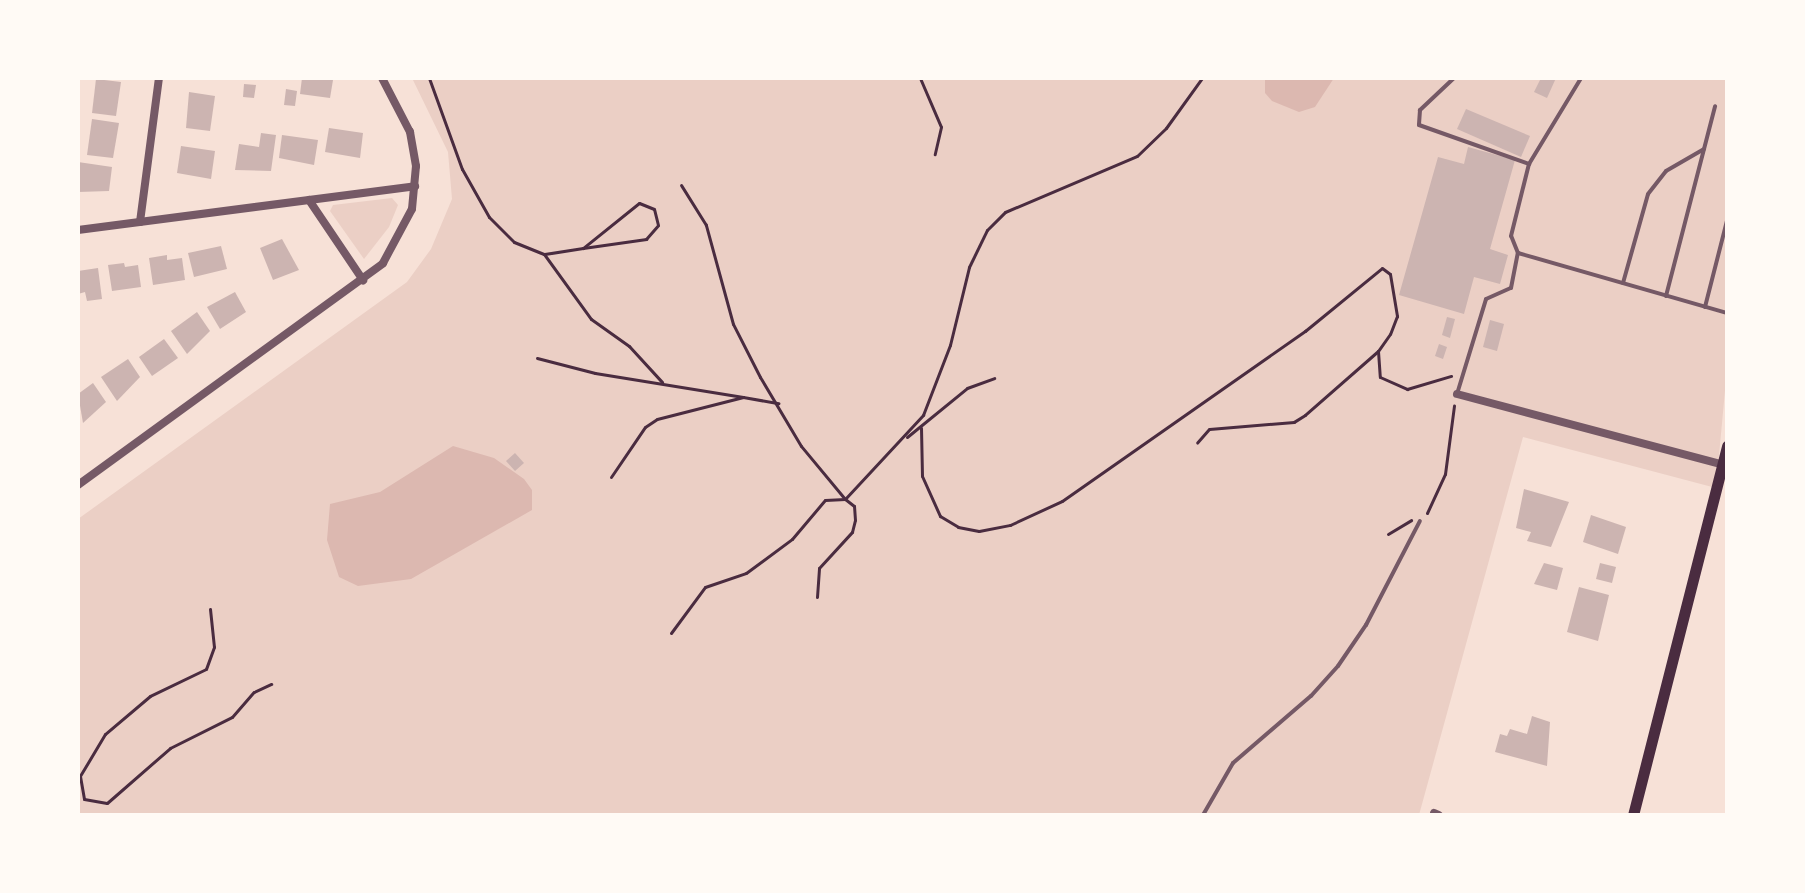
<!DOCTYPE html>
<html>
<head>
<meta charset="utf-8">
<style>
  body { margin:0 }
  #map { position:relative; width:1805px; height:893px; overflow:hidden; background:#f7e1d7; font-family:Quicksand,sans-serif }
  div>[style] { position:absolute }
  [style*='--x'] { left:calc(var(--x)*1px); top:calc(var(--y)*1px); width:calc(var(--w)*1px); rotate:calc(var(--a)*1deg) }
  .green>* { inset:0; background:#ebcfc5 }
  .water>* { inset:0; background:#dcb8b0 }
  .building>* { inset:0; background:#ccb4b1 }
  .path>* { height:3px; margin:-1.5px; padding:0 1.5px; transform-origin:1.5px; border-radius:1.5px; background:#4a2c40 }
  .service>* { height:4px; margin:-2px; padding:0 2px; transform-origin:2px; border-radius:2px; background:#755966 }
  .minor>* { height:8px; margin:-4px; padding:0 4px; transform-origin:4px; border-radius:4px; background:#755966 }
  .secondary>* { height:11px; margin:-5.5px; padding:0 5.5px; transform-origin:5.5px; border-radius:5.5px; background:#4a2c40 }
  span { translate:-50% -50%; white-space:nowrap; text-align:center; line-height:1.15; -webkit-text-stroke:8px #fffaf5; paint-order:stroke }
  .frame { position:absolute; inset:0; border:80px solid #fffaf5; pointer-events:none }
</style>
</head>
<body>
<div id="map">
  <div class="green">
    <div style="clip-path:polygon(412px 78px,1727px 78px,1727px 369px,1716px 488px,1523px 437px,1419px 815px,78px 815px,78px 519px,407px 282px,431px 249px,452px 199px,448px 152px)"></div>
    <div style="clip-path:polygon(392px 198px,398px 205px,389px 227px,364px 259px,330px 211px,333px 205px)"></div>
  </div>
  <div class="water">
    <div style="clip-path:polygon(1265px 78px,1334px 78px,1315px 107px,1299px 112px,1272px 101px,1265px 93px)"></div>
    <div style="clip-path:polygon(453px 446px,494px 458px,524px 479px,532px 490px,532px 510px,411px 579px,358px 586px,339px 577px,327px 540px,330px 504px,380px 492px)"></div>
  </div>
  <div class="building">
    <div style="clip-path:polygon(302px 78px,333px 80px,330px 98px,300px 94px)"></div>
    <div style="clip-path:polygon(1541px 78px,1556px 78px,1547px 98px,1534px 92px)"></div>
    <div style="clip-path:polygon(96px 79px,121px 82px,116px 116px,92px 113px)"></div>
    <div style="clip-path:polygon(244px 84px,256px 85px,254px 98px,243px 97px)"></div>
    <div style="clip-path:polygon(286px 89px,297px 91px,295px 106px,284px 105px)"></div>
    <div style="clip-path:polygon(189px 92px,215px 96px,210px 131px,186px 128px)"></div>
    <div style="clip-path:polygon(1466px 109px,1530px 136px,1521px 157px,1457px 129px)"></div>
    <div style="clip-path:polygon(92px 119px,119px 123px,113px 158px,87px 155px)"></div>
    <div style="clip-path:polygon(329px 128px,363px 133px,360px 158px,325px 152px)"></div>
    <div style="clip-path:polygon(261px 133px,276px 135px,271px 171px,235px 170px,239px 144px,259px 147px)"></div>
    <div style="clip-path:polygon(282px 135px,318px 140px,314px 165px,279px 158px)"></div>
    <div style="clip-path:polygon(181px 146px,215px 151px,211px 179px,177px 173px)"></div>
    <div style="clip-path:polygon(1468px 147px,1515px 160px,1490px 249px,1508px 255px,1500px 284px,1474px 277px,1464px 314px,1399px 295px,1438px 157px,1464px 164px)"></div>
    <div style="clip-path:polygon(78px 162px,112px 167px,109px 191px,78px 192px)"></div>
    <div style="clip-path:polygon(282px 239px,299px 270px,273px 280px,260px 248px)"></div>
    <div style="clip-path:polygon(221px 246px,227px 269px,194px 277px,188px 253px)"></div>
    <div style="clip-path:polygon(167px 255px,167px 260px,182px 258px,185px 280px,153px 285px,149px 258px)"></div>
    <div style="clip-path:polygon(124px 263px,125px 267px,138px 265px,141px 287px,112px 291px,108px 265px)"></div>
    <div style="clip-path:polygon(98px 268px,102px 299px,87px 301px,85px 292px,78px 294px,78px 271px)"></div>
    <div style="clip-path:polygon(235px 292px,246px 312px,220px 329px,207px 307px)"></div>
    <div style="clip-path:polygon(197px 312px,210px 331px,187px 354px,171px 331px)"></div>
    <div style="clip-path:polygon(1447px 317px,1455px 319px,1450px 338px,1442px 335px)"></div>
    <div style="clip-path:polygon(1490px 320px,1504px 324px,1497px 351px,1483px 347px)"></div>
    <div style="clip-path:polygon(164px 339px,178px 358px,152px 376px,139px 357px)"></div>
    <div style="clip-path:polygon(1439px 344px,1447px 347px,1443px 359px,1435px 356px)"></div>
    <div style="clip-path:polygon(128px 359px,140px 377px,117px 401px,101px 377px)"></div>
    <div style="clip-path:polygon(93px 383px,106px 402px,83px 423px,78px 394px)"></div>
    <div style="clip-path:polygon(515px 453px,524px 463px,515px 471px,506px 461px)"></div>
    <div style="clip-path:polygon(1524px 489px,1569px 502px,1551px 547px,1527px 541px,1531px 532px,1516px 528px)"></div>
    <div style="clip-path:polygon(1591px 515px,1626px 527px,1618px 554px,1583px 542px)"></div>
    <div style="clip-path:polygon(1544px 563px,1563px 568px,1557px 590px,1534px 584px)"></div>
    <div style="clip-path:polygon(1600px 563px,1616px 567px,1612px 583px,1596px 579px)"></div>
    <div style="clip-path:polygon(1579px 587px,1609px 595px,1598px 641px,1567px 632px)"></div>
    <div style="clip-path:polygon(1532px 716px,1550px 722px,1547px 766px,1495px 752px,1500px 734px,1507px 736px,1510px 729px,1527px 734px)"></div>
  </div>
  <div class="path">
    <div style="--x:429;--y:78;--w:97;--a:70.1"></div>
    <div style="--x:462;--y:169;--w:55;--a:60.6"></div>
    <div style="--x:489;--y:217;--w:35;--a:45"></div>
    <div style="--x:514;--y:242;--w:32;--a:22"></div>
    <div style="--x:920;--y:78;--w:53;--a:66.8"></div>
    <div style="--x:941;--y:127;--w:28;--a:103"></div>
    <div style="--x:583;--y:248;--w:64;--a:-8.1"></div>
    <div style="--x:646;--y:239;--w:18;--a:-49"></div>
    <div style="--x:658;--y:225;--w:16;--a:-104"></div>
    <div style="--x:654;--y:209;--w:16;--a:-158"></div>
    <div style="--x:639;--y:203;--w:72;--a:141.2"></div>
    <div style="--x:583;--y:248;--w:39;--a:171"></div>
    <div style="--x:544;--y:254;--w:80;--a:54.1"></div>
    <div style="--x:591;--y:319;--w:47;--a:35.4"></div>
    <div style="--x:629;--y:346;--w:49;--a:47.5"></div>
    <div style="--x:1378;--y:351;--w:26;--a:86"></div>
    <div style="--x:1380;--y:377;--w:30;--a:24"></div>
    <div style="--x:1407;--y:389;--w:46;--a:-16.5"></div>
    <div style="--x:537;--y:358;--w:60;--a:14.5"></div>
    <div style="--x:595;--y:373;--w:150;--a:9.2"></div>
    <div style="--x:921;--y:428;--w:48;--a:88.8"></div>
    <div style="--x:922;--y:476;--w:44;--a:65.8"></div>
    <div style="--x:940;--y:516;--w:21;--a:31"></div>
    <div style="--x:958;--y:527;--w:21;--a:11"></div>
    <div style="--x:979;--y:531;--w:32;--a:-11"></div>
    <div style="--x:1010;--y:525;--w:57;--a:-24.8"></div>
    <div style="--x:1062;--y:501;--w:297;--a:-35"></div>
    <div style="--x:1305;--y:331;--w:99;--a:-39.3"></div>
    <div style="--x:1382;--y:268;--w:10;--a:37"></div>
    <div style="--x:1390;--y:274;--w:43;--a:80.5"></div>
    <div style="--x:1397;--y:316;--w:19;--a:111"></div>
    <div style="--x:1390;--y:334;--w:21;--a:125"></div>
    <div style="--x:1378;--y:351;--w:97;--a:138.8"></div>
    <div style="--x:1305;--y:415;--w:13;--a:148"></div>
    <div style="--x:1294;--y:422;--w:85;--a:175.3"></div>
    <div style="--x:1209;--y:429;--w:18;--a:131"></div>
    <div style="--x:907;--y:437;--w:77;--a:-39.2"></div>
    <div style="--x:967;--y:388;--w:29;--a:-20"></div>
    <div style="--x:611;--y:477;--w:60;--a:-55.8"></div>
    <div style="--x:645;--y:427;--w:14;--a:-34"></div>
    <div style="--x:657;--y:419;--w:89;--a:-14.3"></div>
    <div style="--x:743;--y:397;--w:36;--a:10"></div>
    <div style="--x:1427;--y:513;--w:43;--a:-65.2"></div>
    <div style="--x:1445;--y:474;--w:69;--a:-82.5"></div>
    <div style="--x:1388;--y:534;--w:27;--a:-31"></div>
    <div style="--x:817;--y:597;--w:29;--a:-86"></div>
    <div style="--x:819;--y:568;--w:49;--a:-47.5"></div>
    <div style="--x:852;--y:532;--w:12;--a:-76"></div>
    <div style="--x:855;--y:520;--w:14;--a:-94"></div>
    <div style="--x:854;--y:506;--w:11;--a:-142"></div>
    <div style="--x:845;--y:499;--w:115;--a:-47.1"></div>
    <div style="--x:923;--y:415;--w:75;--a:-68.9"></div>
    <div style="--x:950;--y:345;--w:80;--a:-76.3"></div>
    <div style="--x:969;--y:267;--w:41;--a:-64.1"></div>
    <div style="--x:987;--y:230;--w:25;--a:-45"></div>
    <div style="--x:1005;--y:212;--w:143;--a:-23"></div>
    <div style="--x:1137;--y:156;--w:40;--a:-44"></div>
    <div style="--x:1166;--y:128;--w:62;--a:-54.2"></div>
    <div style="--x:210;--y:609;--w:38;--a:84"></div>
    <div style="--x:214;--y:647;--w:23;--a:110"></div>
    <div style="--x:206;--y:669;--w:62;--a:154.3"></div>
    <div style="--x:150;--y:696;--w:59;--a:139.8"></div>
    <div style="--x:105;--y:734;--w:49;--a:120.8"></div>
    <div style="--x:80;--y:776;--w:23;--a:80"></div>
    <div style="--x:84;--y:799;--w:23;--a:10"></div>
    <div style="--x:107;--y:803;--w:84;--a:-41.1"></div>
    <div style="--x:170;--y:748;--w:69;--a:-26.6"></div>
    <div style="--x:232;--y:717;--w:33;--a:-49"></div>
    <div style="--x:254;--y:692;--w:19;--a:-25"></div>
    <div style="--x:671;--y:633;--w:57;--a:-53.5"></div>
    <div style="--x:705;--y:587;--w:43;--a:-18.9"></div>
    <div style="--x:746;--y:573;--w:57;--a:-36.5"></div>
    <div style="--x:792;--y:539;--w:51;--a:-49.8"></div>
    <div style="--x:825;--y:500;--w:20;--a:-3"></div>
    <div style="--x:845;--y:499;--w:69;--a:-129.7"></div>
    <div style="--x:801;--y:446;--w:80;--a:-120.7"></div>
    <div style="--x:760;--y:377;--w:59;--a:-117"></div>
    <div style="--x:733;--y:324;--w:103;--a:-105.3"></div>
    <div style="--x:706;--y:225;--w:47;--a:-122"></div>
  </div>
  <div class="service">
    <div style="--x:1454;--y:78;--w:47;--a:136.7"></div>
    <div style="--x:1420;--y:110;--w:15;--a:94"></div>
    <div style="--x:1419;--y:125;--w:117;--a:19.5"></div>
    <div style="--x:1518;--y:253;--w:18;--a:-112"></div>
    <div style="--x:1511;--y:236;--w:74;--a:-76"></div>
    <div style="--x:1529;--y:164;--w:100;--a:-58.8"></div>
    <div style="--x:1623;--y:283;--w:92;--a:-74.3"></div>
    <div style="--x:1648;--y:194;--w:29;--a:-52"></div>
    <div style="--x:1666;--y:171;--w:44;--a:-30.1"></div>
    <div style="--x:1666;--y:296;--w:196;--a:-75.5"></div>
    <div style="--x:1705;--y:307;--w:89;--a:-75.7"></div>
    <div style="--x:1457;--y:394;--w:99;--a:-73"></div>
    <div style="--x:1486;--y:299;--w:27;--a:-24"></div>
    <div style="--x:1511;--y:288;--w:36;--a:-79"></div>
    <div style="--x:1518;--y:253;--w:217;--a:16"></div>
    <div style="--x:1203;--y:815;--w:60;--a:-60"></div>
    <div style="--x:1233;--y:763;--w:103;--a:-40.7"></div>
    <div style="--x:1311;--y:696;--w:40;--a:-48"></div>
    <div style="--x:1338;--y:666;--w:50;--a:-55.7"></div>
    <div style="--x:1366;--y:625;--w:117;--a:-62.6"></div>
  </div>
  <div class="minor">
    <div style="--x:309;--y:200;--w:97;--a:56"></div>
    <div style="--x:140;--y:222;--w:145;--a:-82.5"></div>
    <div style="--x:78;--y:230;--w:340;--a:-7.4"></div>
    <div style="--x:1457;--y:394;--w:279;--a:14.9"></div>
    <div style="--x:78;--y:485;--w:377;--a:-36"></div>
    <div style="--x:383;--y:263;--w:61;--a:-61.8"></div>
    <div style="--x:412;--y:209;--w:43;--a:-84.7"></div>
    <div style="--x:416;--y:166;--w:35;--a:-100"></div>
    <div style="--x:410;--y:132;--w:61;--a:-117.4"></div>
    <div style="--x:1434;--y:813;--w:5;--a:22"></div>
  </div>
  <div class="secondary">
    <div style="--x:1633;--y:815;--w:381;--a:-75.7"></div>
  </div>
  <div class="frame"></div>
</div>
</body>
</html>
